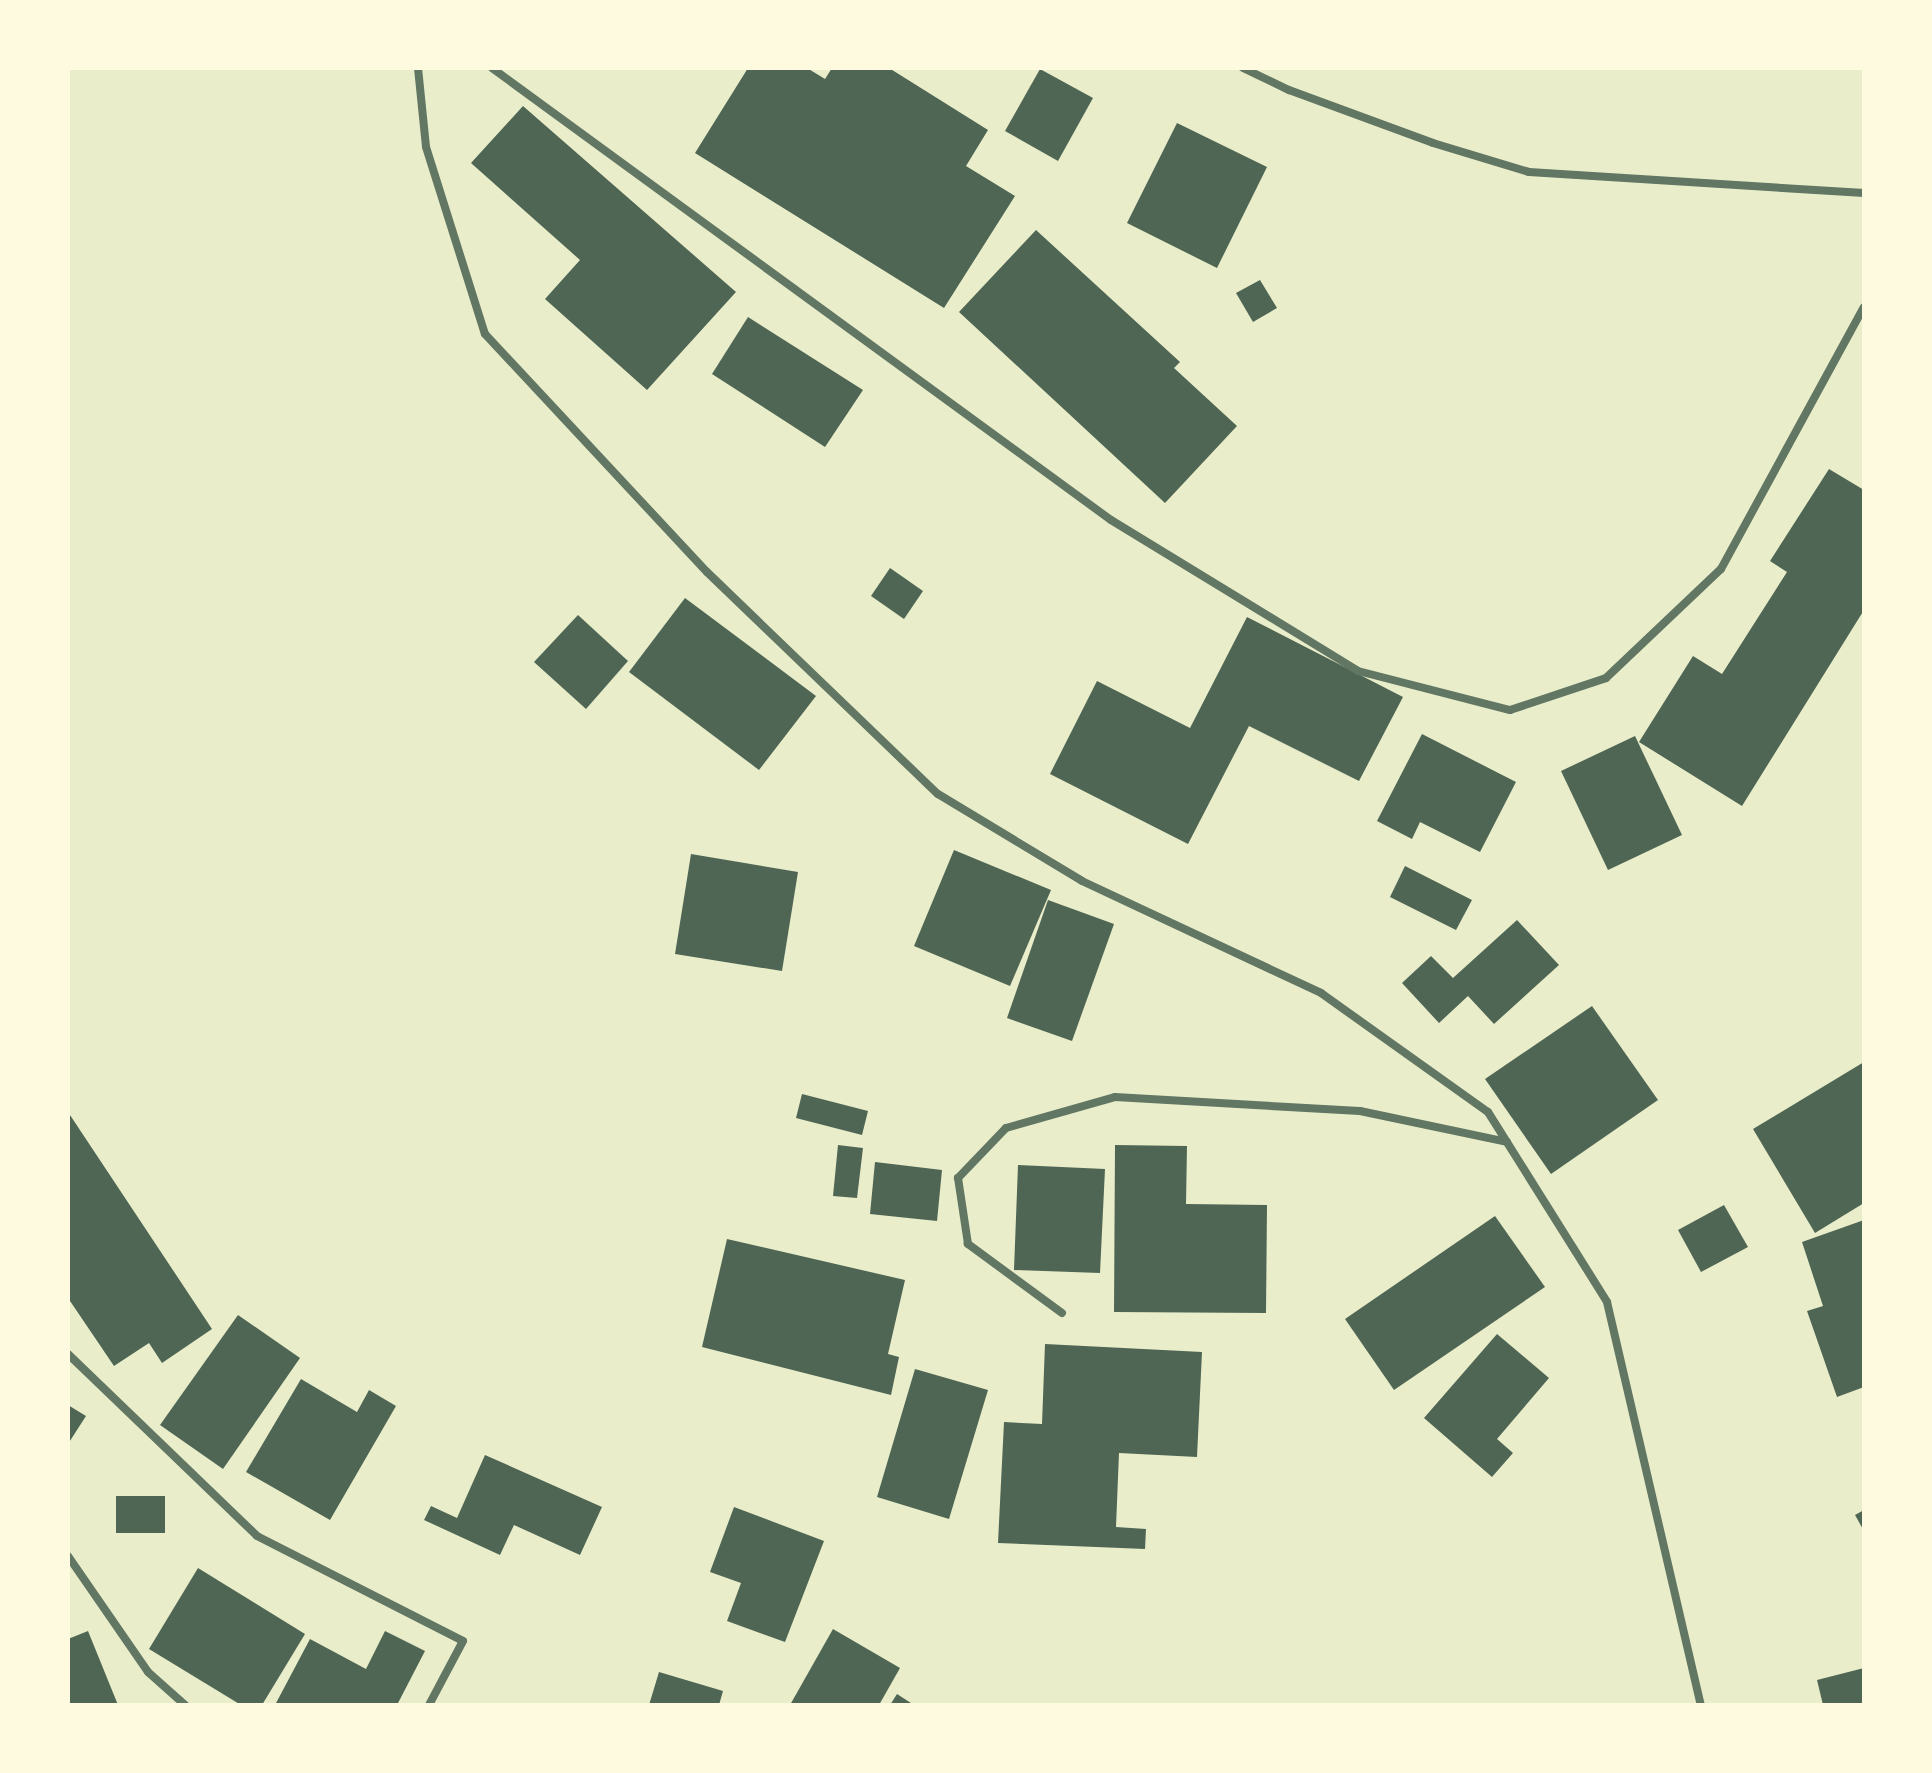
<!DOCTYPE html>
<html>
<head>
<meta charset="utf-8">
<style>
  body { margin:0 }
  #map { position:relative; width:1932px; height:1773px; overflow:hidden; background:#e9edc9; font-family:"Varela Round",sans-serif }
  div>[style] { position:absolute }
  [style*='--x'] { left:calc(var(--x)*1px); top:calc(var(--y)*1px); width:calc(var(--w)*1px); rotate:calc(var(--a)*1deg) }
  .building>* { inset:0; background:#4f6655 }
  .minor>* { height:8px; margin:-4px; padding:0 4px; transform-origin:4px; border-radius:4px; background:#617663 }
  span { translate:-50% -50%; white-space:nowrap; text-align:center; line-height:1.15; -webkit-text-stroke:6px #fefae0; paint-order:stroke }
  .frame { position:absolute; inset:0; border:70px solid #fefae0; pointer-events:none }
</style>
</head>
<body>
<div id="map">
  <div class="building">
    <div style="clip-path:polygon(748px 68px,807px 68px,825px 79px,832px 68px,889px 68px,988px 130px,966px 166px,1015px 196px,944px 308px,695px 153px)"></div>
    <div style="clip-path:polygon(1040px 69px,1093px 98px,1058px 161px,1005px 131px)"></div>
    <div style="clip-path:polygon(523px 106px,736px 292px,647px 390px,545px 299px,580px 260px,471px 163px)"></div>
    <div style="clip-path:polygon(1177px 123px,1267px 167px,1217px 268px,1127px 223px)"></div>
    <div style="clip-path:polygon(1036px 230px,1180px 362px,1174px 368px,1237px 426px,1165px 503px,959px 312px)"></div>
    <div style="clip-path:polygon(1260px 280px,1277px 308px,1253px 322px,1236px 293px)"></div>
    <div style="clip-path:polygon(748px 317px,863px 390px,825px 447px,712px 374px)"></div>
    <div style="clip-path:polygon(1829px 469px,1864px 490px,1864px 610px,1742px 806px,1639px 742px,1693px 656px,1722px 674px,1787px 572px,1770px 561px)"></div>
    <div style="clip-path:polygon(890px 568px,923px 591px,904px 619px,871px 596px)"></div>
    <div style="clip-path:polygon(685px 598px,816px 696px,759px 770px,629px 672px)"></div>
    <div style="clip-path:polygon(578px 615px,628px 661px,586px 709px,534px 662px)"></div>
    <div style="clip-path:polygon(1247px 617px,1403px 697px,1359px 781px,1249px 726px,1188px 844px,1050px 774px,1097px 681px,1190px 728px)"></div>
    <div style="clip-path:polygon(1422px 734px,1516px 782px,1480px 852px,1420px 822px,1412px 839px,1377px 821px)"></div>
    <div style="clip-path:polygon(1635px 736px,1682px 835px,1608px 870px,1561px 771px)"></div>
    <div style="clip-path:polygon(954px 850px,1051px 890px,1010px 986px,914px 946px)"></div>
    <div style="clip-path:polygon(691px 854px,798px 872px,782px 971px,675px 954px)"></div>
    <div style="clip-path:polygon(1405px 866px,1472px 900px,1456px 930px,1390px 897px)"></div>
    <div style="clip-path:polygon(1048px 900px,1114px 924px,1072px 1041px,1007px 1018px)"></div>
    <div style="clip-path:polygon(1517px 920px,1559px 965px,1494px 1024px,1468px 996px,1439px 1023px,1402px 983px,1431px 956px,1453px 978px)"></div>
    <div style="clip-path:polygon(1592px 1006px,1658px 1100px,1551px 1174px,1485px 1079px)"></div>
    <div style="clip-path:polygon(1864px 1062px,1864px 1203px,1815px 1233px,1753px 1129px)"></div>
    <div style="clip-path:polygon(802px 1094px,868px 1111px,862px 1135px,796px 1118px)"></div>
    <div style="clip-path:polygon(68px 1112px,212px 1329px,162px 1363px,149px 1343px,114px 1366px,68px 1298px)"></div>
    <div style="clip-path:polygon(838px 1145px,863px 1148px,857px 1198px,833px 1196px)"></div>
    <div style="clip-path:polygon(1115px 1145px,1187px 1146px,1186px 1204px,1267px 1205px,1266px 1313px,1114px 1312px)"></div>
    <div style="clip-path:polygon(875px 1162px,942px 1170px,937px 1221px,870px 1214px)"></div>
    <div style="clip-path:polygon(1018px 1165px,1105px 1169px,1100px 1273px,1014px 1270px)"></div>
    <div style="clip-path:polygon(1724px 1205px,1748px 1247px,1701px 1272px,1678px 1230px)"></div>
    <div style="clip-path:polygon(1495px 1216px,1545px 1287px,1394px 1390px,1345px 1319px)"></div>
    <div style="clip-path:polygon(1864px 1220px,1864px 1387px,1837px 1397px,1807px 1311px,1823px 1306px,1802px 1242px)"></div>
    <div style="clip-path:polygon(727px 1239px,905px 1280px,888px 1354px,899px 1357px,891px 1395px,702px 1347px)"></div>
    <div style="clip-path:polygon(238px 1315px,300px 1358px,223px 1469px,160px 1425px)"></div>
    <div style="clip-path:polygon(1497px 1334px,1549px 1378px,1497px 1439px,1513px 1453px,1492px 1477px,1424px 1418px)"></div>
    <div style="clip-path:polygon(1045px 1344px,1202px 1352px,1197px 1457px,1119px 1453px,1116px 1527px,1146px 1529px,1145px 1549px,998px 1543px,1004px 1422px,1042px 1424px)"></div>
    <div style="clip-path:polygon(915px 1369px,988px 1390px,949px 1519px,877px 1497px)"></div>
    <div style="clip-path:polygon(301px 1379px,357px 1412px,369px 1390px,396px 1406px,330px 1520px,246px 1472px)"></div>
    <div style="clip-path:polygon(68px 1405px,86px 1416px,68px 1444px)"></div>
    <div style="clip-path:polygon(485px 1455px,602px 1507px,580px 1555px,514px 1525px,500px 1555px,424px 1520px,431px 1506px,457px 1518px)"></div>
    <div style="clip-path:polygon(116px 1496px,165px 1496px,165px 1533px,116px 1533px)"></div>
    <div style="clip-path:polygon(734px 1507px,824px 1541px,785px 1642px,727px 1621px,741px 1583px,710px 1572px)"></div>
    <div style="clip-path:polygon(1864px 1510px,1864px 1531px,1855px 1515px)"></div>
    <div style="clip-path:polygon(198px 1568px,305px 1634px,262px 1705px,241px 1705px,149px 1649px)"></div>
    <div style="clip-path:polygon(833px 1629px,900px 1668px,879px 1705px,790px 1705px)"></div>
    <div style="clip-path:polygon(88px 1631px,118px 1705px,68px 1705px,68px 1639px)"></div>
    <div style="clip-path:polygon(385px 1631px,425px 1651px,397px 1705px,275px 1705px,310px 1639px,366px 1669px)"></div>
    <div style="clip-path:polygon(1864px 1668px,1864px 1705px,1823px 1705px,1817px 1680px)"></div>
    <div style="clip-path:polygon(659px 1672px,723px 1691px,719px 1705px,649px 1705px)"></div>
    <div style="clip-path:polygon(897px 1694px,914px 1705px,890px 1705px)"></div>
  </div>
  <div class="minor">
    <div style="--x:418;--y:68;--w:79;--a:84.2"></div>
    <div style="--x:426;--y:147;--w:196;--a:72.5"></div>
    <div style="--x:485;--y:334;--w:325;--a:47"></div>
    <div style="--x:707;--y:572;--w:320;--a:43.9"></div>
    <div style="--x:938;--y:794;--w:168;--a:31.1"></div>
    <div style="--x:1082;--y:881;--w:264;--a:25.1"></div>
    <div style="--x:1321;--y:993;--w:205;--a:35.5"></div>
    <div style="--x:1488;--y:1112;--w:224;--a:57.9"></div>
    <div style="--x:1607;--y:1302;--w:414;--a:76.9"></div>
    <div style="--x:492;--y:68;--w:766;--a:36.14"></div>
    <div style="--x:1111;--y:520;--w:289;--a:31.4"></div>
    <div style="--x:1358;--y:671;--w:157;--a:14.4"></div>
    <div style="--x:1510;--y:710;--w:101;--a:-18.4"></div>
    <div style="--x:1606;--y:678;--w:158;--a:-43.5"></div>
    <div style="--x:1721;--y:569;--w:298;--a:-61.4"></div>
    <div style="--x:1243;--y:68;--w:51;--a:25.6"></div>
    <div style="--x:1289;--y:90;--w:153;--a:20.2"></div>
    <div style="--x:1433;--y:143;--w:100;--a:16.8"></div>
    <div style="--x:1529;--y:172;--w:336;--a:3.6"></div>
    <div style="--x:1062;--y:1313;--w:117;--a:-143.7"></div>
    <div style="--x:968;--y:1244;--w:67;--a:-98.6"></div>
    <div style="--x:958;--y:1178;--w:69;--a:-46.2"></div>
    <div style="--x:1006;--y:1128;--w:113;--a:-15.9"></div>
    <div style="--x:1115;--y:1097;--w:245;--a:3.3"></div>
    <div style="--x:1360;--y:1111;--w:150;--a:11.9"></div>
    <div style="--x:68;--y:1354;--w:262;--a:43.9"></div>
    <div style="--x:257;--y:1536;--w:231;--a:27"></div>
    <div style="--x:463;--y:1641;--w:72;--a:118"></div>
    <div style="--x:68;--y:1556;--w:141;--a:55.4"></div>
    <div style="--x:148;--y:1672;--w:50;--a:41.7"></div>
  </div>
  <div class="frame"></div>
</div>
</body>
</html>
